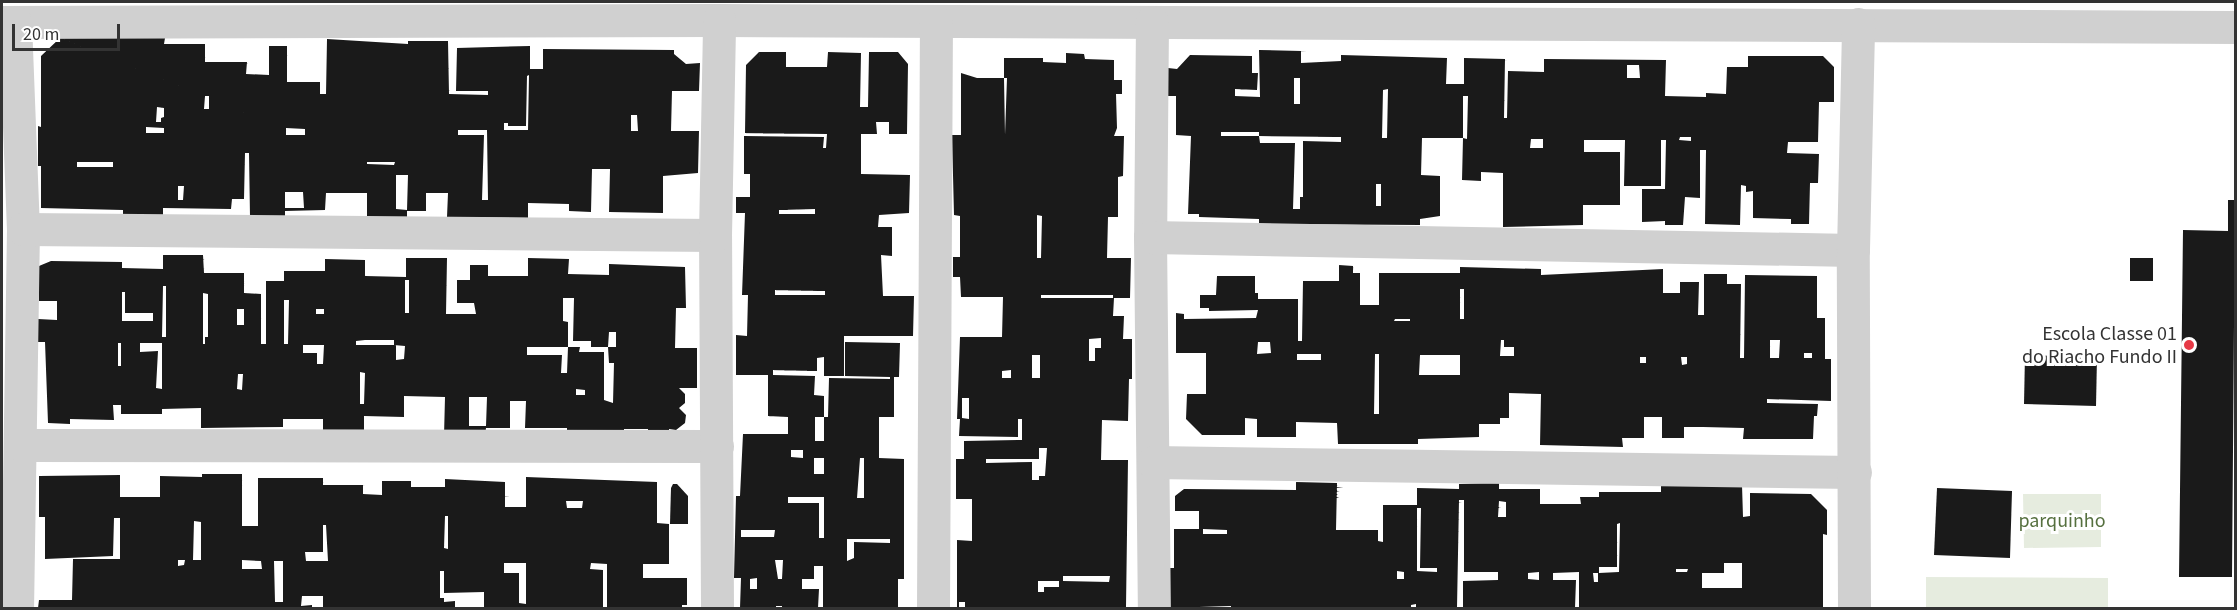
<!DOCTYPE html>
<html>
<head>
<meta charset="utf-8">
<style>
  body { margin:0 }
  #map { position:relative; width:2237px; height:610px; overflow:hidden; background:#fff; font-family:"Source Sans 3",sans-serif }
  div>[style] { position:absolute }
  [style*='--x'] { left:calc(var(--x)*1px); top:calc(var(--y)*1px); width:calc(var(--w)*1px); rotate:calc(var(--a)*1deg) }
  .green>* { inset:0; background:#e6ecdf }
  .building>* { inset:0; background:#1a1a1a }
  .minor>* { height:33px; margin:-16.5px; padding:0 16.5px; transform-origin:16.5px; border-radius:16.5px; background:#d0d0d0 }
  .dots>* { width:16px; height:16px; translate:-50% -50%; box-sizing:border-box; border:3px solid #fff; border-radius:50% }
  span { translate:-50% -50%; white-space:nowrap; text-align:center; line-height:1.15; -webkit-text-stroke:6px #fff; paint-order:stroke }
  .poi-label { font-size:20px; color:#333 }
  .right { translate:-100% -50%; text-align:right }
  .park-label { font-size:20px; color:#56703f }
  .frame { position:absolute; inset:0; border:3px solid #333; pointer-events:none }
  .scale { position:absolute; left:12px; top:24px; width:108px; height:27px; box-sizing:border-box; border:3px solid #333; border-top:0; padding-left:8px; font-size:18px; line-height:21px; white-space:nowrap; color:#333; -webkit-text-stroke:4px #fff; paint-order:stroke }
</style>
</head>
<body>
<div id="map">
  <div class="green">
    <div style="clip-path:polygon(2023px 494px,2101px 494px,2101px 547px,2024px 548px)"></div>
    <div style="clip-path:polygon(1926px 577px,2108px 578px,2108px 608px,1926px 608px)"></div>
  </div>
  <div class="building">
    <div style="clip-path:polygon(evenodd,60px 38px,165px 38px,164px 44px,205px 44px,205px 62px,247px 62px,246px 74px,269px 75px,269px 46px,287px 46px,287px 82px,320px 82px,320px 94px,326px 94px,327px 39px,408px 44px,408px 41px,448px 41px,449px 94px,488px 95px,488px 91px,456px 91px,457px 48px,530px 46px,530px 69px,543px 69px,543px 49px,674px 50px,674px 54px,686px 64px,700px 63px,699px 91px,672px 91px,671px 131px,699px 131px,698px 173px,663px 176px,663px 213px,609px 212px,610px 169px,592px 169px,591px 212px,569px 211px,569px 204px,528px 203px,528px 218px,447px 217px,448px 193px,426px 193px,426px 211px,407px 211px,407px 218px,367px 219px,367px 193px,326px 193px,325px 210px,285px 211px,285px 217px,250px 217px,249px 153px,245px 153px,244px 199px,232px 199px,231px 209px,163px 208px,163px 216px,123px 216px,123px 210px,41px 208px,41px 166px,38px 166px,38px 126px,41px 127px,41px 56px,60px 38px,529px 75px,528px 130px,504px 130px,504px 123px,508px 123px,508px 126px,526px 126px,527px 76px,529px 75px,60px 38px,205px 96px,209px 96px,209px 109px,204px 109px,205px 96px,60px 38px,157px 107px,164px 108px,164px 117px,161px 118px,161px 122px,156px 122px,157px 107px,60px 38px,631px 115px,637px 115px,638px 131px,631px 131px,631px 115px,60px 38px,146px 127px,164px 128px,164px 133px,146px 133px,146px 127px,60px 38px,286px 128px,305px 129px,305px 135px,286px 135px,286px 128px,60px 38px,458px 130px,487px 130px,488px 200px,482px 200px,484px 135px,458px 135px,458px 130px,60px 38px,77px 162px,113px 162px,113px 167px,77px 167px,77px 162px,60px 38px,367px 162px,395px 162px,394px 165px,367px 164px,367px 162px,60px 38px,396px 175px,408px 175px,407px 210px,396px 209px,396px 175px,60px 38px,178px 186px,184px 186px,183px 200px,178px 200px,178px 186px,60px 38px,285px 192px,303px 192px,304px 208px,285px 208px,285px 192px)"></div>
    <div style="clip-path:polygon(evenodd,1259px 50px,1301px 51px,1301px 63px,1341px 61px,1341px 55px,1447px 58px,1446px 84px,1464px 84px,1464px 58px,1505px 59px,1504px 118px,1507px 118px,1508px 71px,1544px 72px,1544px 59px,1666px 60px,1665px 96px,1706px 97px,1706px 93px,1726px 94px,1727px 67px,1748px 67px,1748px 56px,1823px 56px,1834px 67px,1834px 102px,1819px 102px,1818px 142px,1788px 142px,1787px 153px,1819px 154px,1818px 183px,1810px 183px,1809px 224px,1791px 224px,1791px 219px,1753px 218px,1753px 191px,1746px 192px,1746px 186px,1741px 185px,1740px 225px,1705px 224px,1706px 150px,1700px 150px,1700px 198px,1685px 197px,1683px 225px,1665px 225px,1665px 221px,1642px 222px,1642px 189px,1665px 189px,1666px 140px,1661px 140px,1661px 186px,1624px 186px,1625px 140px,1584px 140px,1584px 152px,1620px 152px,1620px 205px,1583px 205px,1583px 225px,1503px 227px,1503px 173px,1481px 172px,1481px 181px,1462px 180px,1463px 138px,1467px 139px,1468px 96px,1463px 96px,1463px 138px,1422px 138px,1421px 175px,1440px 176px,1440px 216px,1420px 219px,1420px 225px,1259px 224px,1259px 219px,1199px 217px,1199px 214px,1188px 214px,1191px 136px,1176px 135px,1176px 96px,1167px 96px,1168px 68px,1177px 69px,1190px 55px,1252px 56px,1252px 73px,1258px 73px,1257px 90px,1235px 89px,1235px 96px,1260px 97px,1259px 50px,1627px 65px,1639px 65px,1640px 78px,1627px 78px,1627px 65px,1259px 50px,1294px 78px,1300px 78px,1300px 104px,1294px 104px,1294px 78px,1259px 50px,1388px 89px,1387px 138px,1382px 138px,1383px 90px,1388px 89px,1259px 50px,1221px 132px,1259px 132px,1259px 136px,1221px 136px,1221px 132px,1259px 50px,1259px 136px,1341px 137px,1341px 142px,1303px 141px,1303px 197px,1300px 197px,1300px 209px,1293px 209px,1295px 143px,1260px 143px,1259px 136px,1259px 50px,1680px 137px,1691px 137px,1691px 141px,1679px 140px,1680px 137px,1259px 50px,1531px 139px,1543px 139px,1543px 148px,1530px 148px,1531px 139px,1259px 50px,1376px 184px,1381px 184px,1381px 206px,1376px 206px,1376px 184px)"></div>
    <div style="clip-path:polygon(evenodd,759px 52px,786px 52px,786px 67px,827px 67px,828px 52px,861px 53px,860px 107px,868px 107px,869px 52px,898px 52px,908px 64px,907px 134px,889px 134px,889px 122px,876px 122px,877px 134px,861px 134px,861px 174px,910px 175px,909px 213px,879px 215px,878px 227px,892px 227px,892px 256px,881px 255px,883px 296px,914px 296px,913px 336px,844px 336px,844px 376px,824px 376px,824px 357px,817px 358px,817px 371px,773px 370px,773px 375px,815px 376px,814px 395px,824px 396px,824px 417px,828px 417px,829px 378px,890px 379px,890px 377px,845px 376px,845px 342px,900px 343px,899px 377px,894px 377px,894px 417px,879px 417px,879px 458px,904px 459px,904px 579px,898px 579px,898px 608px,823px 608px,823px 566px,814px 566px,814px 579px,802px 579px,802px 589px,819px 589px,818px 608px,782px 608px,782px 606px,776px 606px,776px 608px,740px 608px,741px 578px,734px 578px,736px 496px,740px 496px,743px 434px,788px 434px,788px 417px,768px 416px,768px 375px,736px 375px,736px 335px,747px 336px,748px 295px,742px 295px,745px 213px,736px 213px,736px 197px,750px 197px,750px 174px,744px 174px,744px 136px,824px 137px,823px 148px,826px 148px,827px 134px,745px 133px,746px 65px,759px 52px,815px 209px,815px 214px,779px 214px,779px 210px,815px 209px,759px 52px,775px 290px,825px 291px,825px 295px,775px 295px,775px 290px,759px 52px,815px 417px,824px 417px,824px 441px,815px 441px,815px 417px,759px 52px,791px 450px,803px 450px,803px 458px,791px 457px,791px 450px,759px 52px,814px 458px,824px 458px,824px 474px,814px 474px,814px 458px,759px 52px,860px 458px,864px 458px,864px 498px,857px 498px,860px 458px,759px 52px,788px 497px,824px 497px,824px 538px,819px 538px,819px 503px,788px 503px,788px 497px,759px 52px,741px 530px,775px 530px,774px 537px,741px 537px,741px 530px,759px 52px,847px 539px,890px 539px,890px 543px,854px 542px,854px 558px,847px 561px,847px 539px,759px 52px,775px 560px,783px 560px,782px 579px,778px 579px,775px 560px,759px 52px,757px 578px,757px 589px,750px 589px,750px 579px,757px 578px)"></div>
    <div style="clip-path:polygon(evenodd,1066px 53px,1084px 54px,1085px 59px,1114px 60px,1114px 80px,1122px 80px,1122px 94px,1116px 94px,1117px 128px,1114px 136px,1124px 136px,1123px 176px,1118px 177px,1118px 217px,1108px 217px,1107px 258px,1131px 258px,1130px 298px,1114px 298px,1113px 316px,1124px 316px,1123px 339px,1132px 339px,1132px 379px,1129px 379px,1128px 421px,1102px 420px,1101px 460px,1128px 460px,1126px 608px,965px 608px,965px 602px,959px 602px,959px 608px,957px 608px,957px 540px,972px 541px,972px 499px,956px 499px,956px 459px,964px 459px,964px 441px,1022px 440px,1022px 419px,1018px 419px,1018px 437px,959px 436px,960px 419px,957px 419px,960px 337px,1002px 337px,1003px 297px,961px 297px,960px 277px,953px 277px,953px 257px,960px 257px,960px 216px,954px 215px,952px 135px,961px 135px,961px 73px,977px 78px,1004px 78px,1005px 135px,1007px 78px,1004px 78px,1004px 58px,1043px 58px,1043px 62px,1066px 63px,1066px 53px,1037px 215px,1042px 216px,1041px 258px,1037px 258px,1037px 215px,1066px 53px,1041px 295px,1113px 295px,1113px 298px,1041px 298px,1041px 295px,1066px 53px,1101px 338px,1101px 348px,1095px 348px,1095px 361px,1089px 361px,1089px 339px,1101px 338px,1066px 53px,1032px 355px,1040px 355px,1040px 378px,1032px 378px,1032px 355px,1066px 53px,1011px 370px,1011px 378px,1002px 378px,1002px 371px,1011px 370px,1066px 53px,962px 398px,969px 398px,969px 419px,962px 418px,962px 398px,1066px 53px,1039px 448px,1047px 448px,1045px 476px,1039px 476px,1039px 480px,1032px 480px,1032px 462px,986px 463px,986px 459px,1039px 459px,1039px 448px,1066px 53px,1063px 576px,1110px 576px,1109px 582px,1063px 581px,1063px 576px,1066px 53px,1038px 581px,1059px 581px,1059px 587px,1044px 587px,1044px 592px,1038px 592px,1038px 581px)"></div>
    <div style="clip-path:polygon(2228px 200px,2235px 200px,2232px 577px,2179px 577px,2183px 230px,2228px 231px)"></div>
    <div style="clip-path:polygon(evenodd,163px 255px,203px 255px,204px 273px,244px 273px,244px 293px,261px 294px,261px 344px,266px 344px,266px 281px,284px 281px,284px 271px,325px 271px,325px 259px,365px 260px,365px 276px,406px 277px,406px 258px,447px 258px,446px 314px,476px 314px,474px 303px,457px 303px,457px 280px,470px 280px,470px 265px,488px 265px,488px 276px,528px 276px,528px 258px,569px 259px,568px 274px,609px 275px,609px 264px,685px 267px,686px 308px,676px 308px,675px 348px,697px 348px,697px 388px,679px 388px,685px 394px,685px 403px,679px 408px,686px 415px,685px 423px,676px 430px,669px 429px,669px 435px,648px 437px,648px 429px,624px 429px,624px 437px,567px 436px,567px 428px,525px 428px,526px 401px,510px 401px,510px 428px,486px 428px,485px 436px,444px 436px,445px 397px,404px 396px,404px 417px,364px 416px,364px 432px,323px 431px,323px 419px,283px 419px,283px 427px,201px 428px,201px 408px,162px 409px,162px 414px,121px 414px,121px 405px,113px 405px,114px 420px,70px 419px,70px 424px,48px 423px,45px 342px,38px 342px,38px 319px,57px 320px,57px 301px,39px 301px,39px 266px,51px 261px,122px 262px,122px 268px,163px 269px,163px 255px,405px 280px,409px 280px,409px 313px,405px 313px,405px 280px,163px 255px,163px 286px,166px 286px,166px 337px,162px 337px,163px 286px,163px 255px,122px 292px,125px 292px,125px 313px,153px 313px,153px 321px,122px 321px,122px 292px,163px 255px,203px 293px,208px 294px,208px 337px,205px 337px,205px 344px,203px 344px,203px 293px,163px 255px,563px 298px,574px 298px,573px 341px,591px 341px,591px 347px,608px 347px,609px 332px,616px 332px,616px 347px,608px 347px,609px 363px,614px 363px,613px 403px,604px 400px,604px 352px,579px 352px,580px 347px,568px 347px,567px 373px,561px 373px,562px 355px,527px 355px,527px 347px,568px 347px,568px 322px,563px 321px,563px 298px,163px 255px,284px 300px,289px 300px,288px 344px,284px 344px,284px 300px,163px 255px,237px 309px,244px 309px,244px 325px,237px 325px,237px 309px,163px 255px,316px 309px,324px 309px,324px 314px,316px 314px,316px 309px,163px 255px,365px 340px,394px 340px,394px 345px,405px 346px,404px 359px,396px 360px,396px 345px,356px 345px,356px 341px,365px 340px,163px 255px,118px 343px,121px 343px,121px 366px,118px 366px,118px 343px,163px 255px,140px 343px,162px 343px,162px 389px,156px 388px,158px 351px,140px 352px,140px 343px,163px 255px,303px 345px,324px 345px,323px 364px,317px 364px,317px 353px,303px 353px,303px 345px,163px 255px,360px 372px,365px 373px,364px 404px,360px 404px,360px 372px,163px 255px,238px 374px,243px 374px,242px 390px,237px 389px,238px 374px,163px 255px,576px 389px,585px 390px,585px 395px,576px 395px,576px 389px,163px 255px,469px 397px,487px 397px,486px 426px,469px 426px,469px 397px)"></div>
    <div style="clip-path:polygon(2130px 258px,2153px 258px,2153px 281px,2130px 281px)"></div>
    <div style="clip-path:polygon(evenodd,1339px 265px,1353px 266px,1353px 273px,1360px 273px,1360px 305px,1379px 305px,1379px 273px,1460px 273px,1460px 267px,1541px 269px,1541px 275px,1663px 269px,1663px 293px,1680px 293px,1680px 282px,1699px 282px,1698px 315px,1704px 315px,1704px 274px,1727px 274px,1727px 284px,1741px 284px,1740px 358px,1744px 358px,1745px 275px,1817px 276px,1817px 318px,1825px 318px,1825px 359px,1831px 359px,1831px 401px,1767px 399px,1767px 403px,1818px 404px,1817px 416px,1814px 416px,1813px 439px,1743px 439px,1744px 428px,1703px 427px,1684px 427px,1684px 438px,1662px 438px,1662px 417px,1644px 417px,1644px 438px,1622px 438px,1623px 447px,1540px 445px,1541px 394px,1509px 393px,1509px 418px,1500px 418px,1500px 424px,1479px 424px,1479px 437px,1418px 439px,1418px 444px,1338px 444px,1337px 423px,1296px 422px,1296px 437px,1257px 437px,1257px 419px,1245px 418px,1245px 435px,1202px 435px,1186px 419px,1187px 394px,1206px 394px,1206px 353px,1176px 353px,1176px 313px,1184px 314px,1184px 319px,1256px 318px,1258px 310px,1209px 311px,1209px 308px,1200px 308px,1200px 295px,1216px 295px,1217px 276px,1255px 276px,1255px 293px,1258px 293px,1258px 299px,1298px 299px,1298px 341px,1302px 341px,1303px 281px,1339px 281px,1339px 265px,1460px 289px,1464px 289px,1464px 319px,1460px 319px,1460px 289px,1339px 265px,1395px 319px,1410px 319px,1410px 321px,1394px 321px,1395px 319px,1339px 265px,1501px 340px,1504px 340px,1504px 347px,1514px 347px,1514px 356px,1500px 356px,1501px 340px,1339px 265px,1770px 340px,1780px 340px,1779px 358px,1770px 358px,1770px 340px,1339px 265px,1258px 342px,1270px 342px,1271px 353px,1257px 354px,1258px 342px,1339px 265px,1804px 353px,1812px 353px,1812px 358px,1804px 358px,1804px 353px,1339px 265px,1297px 354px,1321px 354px,1321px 360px,1297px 360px,1297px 354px,1339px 265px,1375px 354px,1379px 354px,1379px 414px,1374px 414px,1375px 354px,1339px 265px,1420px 355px,1460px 355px,1460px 375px,1419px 375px,1420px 355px,1339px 265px,1640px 357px,1646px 357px,1646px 363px,1640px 363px,1640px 357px,1339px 265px,1681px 357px,1687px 357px,1687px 364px,1682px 365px,1681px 357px)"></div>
    <div style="clip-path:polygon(2025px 355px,2097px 357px,2096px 406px,2024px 404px)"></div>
    <div style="clip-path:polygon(evenodd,202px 474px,242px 474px,242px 526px,258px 526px,258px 478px,323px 478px,323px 485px,363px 485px,363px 494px,382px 495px,382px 481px,411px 481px,411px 487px,445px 487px,445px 479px,505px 482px,505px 507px,526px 507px,526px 477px,657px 482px,657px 523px,669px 524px,669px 564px,643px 564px,643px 578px,687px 578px,687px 605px,682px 605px,682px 608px,607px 608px,607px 564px,591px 563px,590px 569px,603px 570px,603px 608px,484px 608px,484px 592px,444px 593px,444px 571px,440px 571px,440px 598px,444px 598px,444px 602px,455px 601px,455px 608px,323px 608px,323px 596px,302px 596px,301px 606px,312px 605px,312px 608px,38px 608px,39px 600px,72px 600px,73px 559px,120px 559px,120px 518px,114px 518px,113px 556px,45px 559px,45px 517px,39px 517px,39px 476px,120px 475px,120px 497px,160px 497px,160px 476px,202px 477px,202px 474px,566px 501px,583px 501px,582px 508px,567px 508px,566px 501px,202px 474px,445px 516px,448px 516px,448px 549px,444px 548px,445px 516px,202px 474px,194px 521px,201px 522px,201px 560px,193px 560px,194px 521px,202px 474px,323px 525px,326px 525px,328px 561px,306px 561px,305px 552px,323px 552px,323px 525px,202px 474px,178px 560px,185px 560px,184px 565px,178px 566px,178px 560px,202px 474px,242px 560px,261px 561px,262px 569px,242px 569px,242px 560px,202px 474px,274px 561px,283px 561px,283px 602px,275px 602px,274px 561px,202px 474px,504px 563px,526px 563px,526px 604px,519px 603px,519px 573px,504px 573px,504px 563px)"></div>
    <div style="clip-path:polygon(evenodd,1296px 482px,1337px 483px,1336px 530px,1378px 530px,1378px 541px,1383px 542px,1383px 505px,1417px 505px,1417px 488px,1459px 489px,1459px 484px,1499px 483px,1499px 489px,1540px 489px,1540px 504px,1581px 504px,1580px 497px,1599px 497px,1599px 492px,1661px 492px,1661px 484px,1742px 485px,1743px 517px,1750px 516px,1750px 493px,1811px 494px,1827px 510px,1827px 535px,1823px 534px,1823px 608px,1579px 608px,1579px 572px,1553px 573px,1553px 580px,1576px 580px,1575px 608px,1463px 608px,1463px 581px,1498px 580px,1498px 572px,1464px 572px,1464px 500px,1459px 500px,1457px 608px,1416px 608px,1416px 604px,1411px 605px,1411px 608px,1231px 608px,1231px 606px,1166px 608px,1167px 568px,1174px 568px,1174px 529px,1199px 529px,1199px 511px,1175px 511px,1175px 496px,1184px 489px,1296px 490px,1296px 482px,1499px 501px,1506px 502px,1506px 517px,1498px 517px,1499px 501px,1296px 482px,1417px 508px,1421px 508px,1420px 568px,1437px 568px,1437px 572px,1417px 571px,1417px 508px,1296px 482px,1620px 523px,1619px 572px,1599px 573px,1599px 567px,1617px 567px,1617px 524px,1620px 523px,1296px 482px,1203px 529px,1227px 530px,1227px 534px,1203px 534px,1203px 529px,1296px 482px,1724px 563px,1742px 563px,1742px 588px,1702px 588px,1702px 573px,1724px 573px,1724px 563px,1296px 482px,1676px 569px,1688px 569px,1687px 572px,1676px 572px,1676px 569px,1296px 482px,1397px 571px,1404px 572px,1404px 579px,1397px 579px,1397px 571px,1296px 482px,1539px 572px,1539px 580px,1528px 579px,1528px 573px,1539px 572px,1296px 482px,1593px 573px,1598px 573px,1598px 582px,1594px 582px,1593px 573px)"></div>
    <div style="clip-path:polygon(673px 484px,677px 484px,688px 496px,688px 524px,670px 524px,671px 488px)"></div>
    <div style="clip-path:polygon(1937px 488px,2012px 491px,2010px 558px,1934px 555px)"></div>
  </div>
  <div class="minor">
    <div style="--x:2;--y:22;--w:717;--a:-0.16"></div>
    <div style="--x:719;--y:20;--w:1517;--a:0.26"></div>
    <div style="--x:15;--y:22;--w:207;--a:87.8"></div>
    <div style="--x:23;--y:229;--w:379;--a:90.9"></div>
    <div style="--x:1152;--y:22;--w:215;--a:90.5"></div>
    <div style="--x:1150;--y:237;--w:371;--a:89.4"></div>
    <div style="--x:23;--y:229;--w:692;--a:0.5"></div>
    <div style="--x:1150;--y:237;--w:703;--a:1.06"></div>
    <div style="--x:21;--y:445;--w:696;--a:0.08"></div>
    <div style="--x:1153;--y:462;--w:702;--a:0.82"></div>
    <div style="--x:717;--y:608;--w:373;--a:-90.3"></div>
    <div style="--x:715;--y:235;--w:215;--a:-88.9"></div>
    <div style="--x:933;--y:608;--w:586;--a:-89.71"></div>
    <div style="--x:1854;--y:608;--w:358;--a:-90.2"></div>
    <div style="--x:1853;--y:250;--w:226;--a:-88.7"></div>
  </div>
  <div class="dots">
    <div style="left:2189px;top:345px;background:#e63946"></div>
  </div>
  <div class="poi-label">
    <span class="right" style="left:2177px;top:346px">Escola Classe 01<br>do Riacho Fundo II</span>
  </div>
  <div class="park-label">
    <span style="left:2062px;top:521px">parquinho</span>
  </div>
  <div class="frame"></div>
  <div class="scale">20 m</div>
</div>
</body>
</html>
